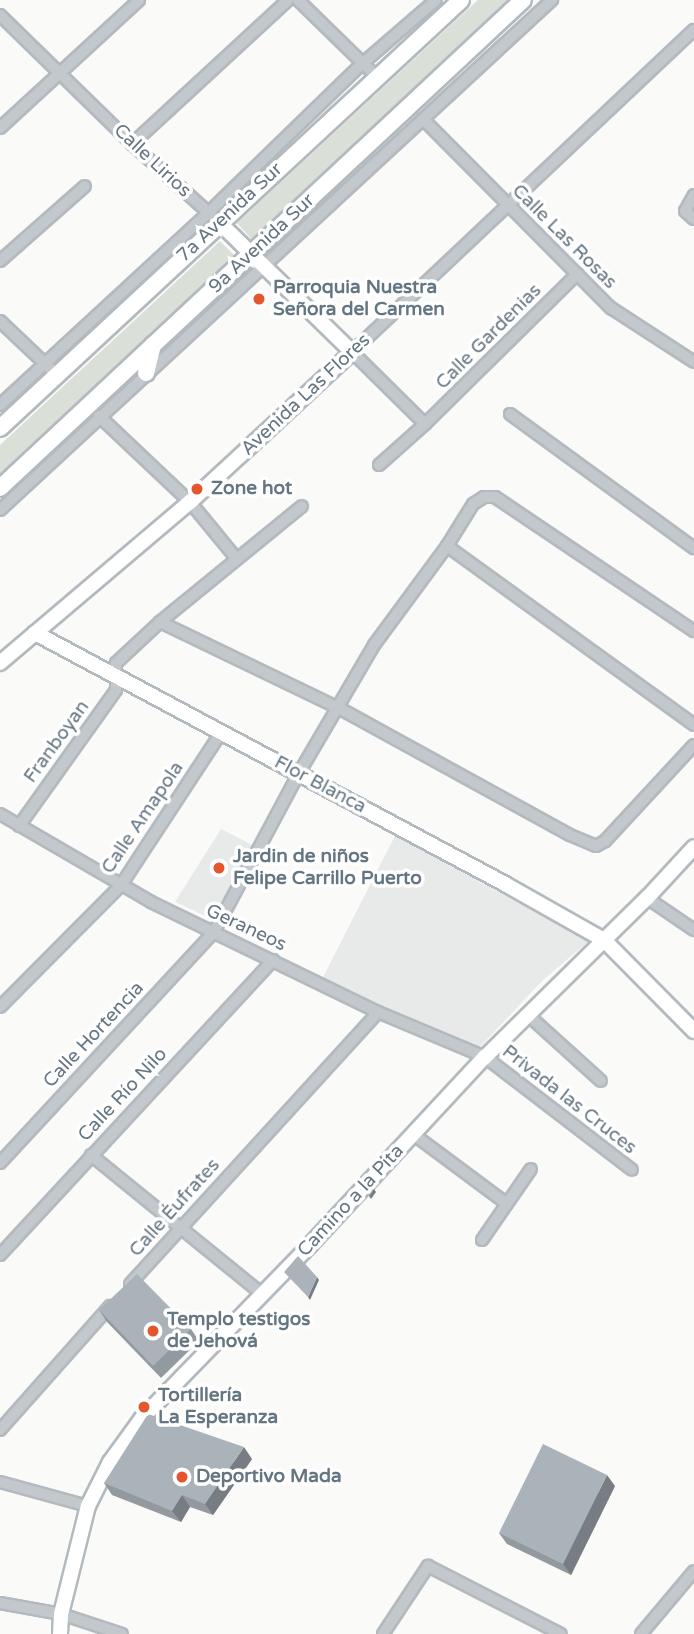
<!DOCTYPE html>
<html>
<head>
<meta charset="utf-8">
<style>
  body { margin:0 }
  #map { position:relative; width:694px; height:1634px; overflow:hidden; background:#fafaf8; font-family:"Varela Round",sans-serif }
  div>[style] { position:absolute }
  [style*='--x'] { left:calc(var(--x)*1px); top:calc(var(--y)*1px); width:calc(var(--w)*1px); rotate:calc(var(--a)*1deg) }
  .built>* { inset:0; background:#e8e9e9 }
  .green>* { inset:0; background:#dadfd7 }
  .roads { filter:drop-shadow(2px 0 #b3babf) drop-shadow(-2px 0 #b3babf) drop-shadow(0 2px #b3babf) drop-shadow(0 -2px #b3babf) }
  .street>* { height:10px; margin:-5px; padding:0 5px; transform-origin:5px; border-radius:5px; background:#c3c8cc }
  .secondary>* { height:14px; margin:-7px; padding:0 7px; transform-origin:7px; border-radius:7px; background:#fff }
  .primary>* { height:16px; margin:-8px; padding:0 8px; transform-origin:8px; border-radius:8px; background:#fff }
  .wall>* { inset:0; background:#929a9f }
  .shaded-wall>* { inset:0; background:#777d82 }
  .building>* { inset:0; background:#aab3b9 }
  .dots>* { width:19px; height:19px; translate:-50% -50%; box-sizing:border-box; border:4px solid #fff; border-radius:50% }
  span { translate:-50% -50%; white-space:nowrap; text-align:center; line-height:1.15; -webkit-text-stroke:7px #fff; paint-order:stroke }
  .street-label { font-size:19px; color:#657683 }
  .poi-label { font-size:19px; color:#657683; font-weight:700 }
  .left { translate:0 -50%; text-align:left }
</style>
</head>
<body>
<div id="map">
  <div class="built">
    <div style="clip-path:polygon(221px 829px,254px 846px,214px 915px,208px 917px,175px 902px)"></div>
    <div style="clip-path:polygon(395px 836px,589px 941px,543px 980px,479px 1048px,322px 979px)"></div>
  </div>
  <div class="green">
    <div style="clip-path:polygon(478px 0,514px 0,254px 242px,237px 223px)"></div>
    <div style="clip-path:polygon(220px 241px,237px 258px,0 479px,0 445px)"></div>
  </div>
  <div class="roads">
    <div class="street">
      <div style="--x:298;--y:0;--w:112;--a:44.3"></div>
      <div style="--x:0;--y:15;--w:185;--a:44.3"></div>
      <div style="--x:132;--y:144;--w:106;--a:41.9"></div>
      <div style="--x:423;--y:119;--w:267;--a:45.2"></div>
      <div style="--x:611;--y:308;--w:99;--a:33"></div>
      <div style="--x:0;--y:128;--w:189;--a:-42.6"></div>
      <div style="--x:132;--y:144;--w:212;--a:-42.7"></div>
      <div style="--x:694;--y:195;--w:18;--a:119"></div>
      <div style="--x:685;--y:211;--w:12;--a:42"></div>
      <div style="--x:0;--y:261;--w:113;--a:-41.4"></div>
      <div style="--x:0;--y:321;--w:79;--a:43.5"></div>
      <div style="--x:0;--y:405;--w:283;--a:-42.7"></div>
      <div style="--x:208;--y:213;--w:216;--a:-44.1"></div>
      <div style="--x:363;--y:63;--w:96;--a:-40.8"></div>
      <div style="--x:510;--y:414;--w:228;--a:36.1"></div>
      <div style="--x:99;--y:416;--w:125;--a:43.4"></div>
      <div style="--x:190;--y:502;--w:72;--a:50.6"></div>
      <div style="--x:425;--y:424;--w:103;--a:-135.4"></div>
      <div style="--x:352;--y:352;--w:470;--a:-43.3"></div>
      <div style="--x:379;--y:465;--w:62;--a:-41.7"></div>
      <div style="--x:425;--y:424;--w:214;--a:-44.6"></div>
      <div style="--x:0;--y:510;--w:752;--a:-42.74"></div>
      <div style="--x:447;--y:546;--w:305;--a:35.9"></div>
      <div style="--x:160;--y:622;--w:196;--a:25.7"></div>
      <div style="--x:337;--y:707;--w:266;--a:28.8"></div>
      <div style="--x:570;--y:835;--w:28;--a:23"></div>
      <div style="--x:596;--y:846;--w:10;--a:-29"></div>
      <div style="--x:605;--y:841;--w:131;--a:-47.2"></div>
      <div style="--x:0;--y:814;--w:175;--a:30.2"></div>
      <div style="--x:151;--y:902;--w:252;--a:25.9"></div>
      <div style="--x:378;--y:1012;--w:116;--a:22.8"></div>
      <div style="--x:485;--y:1057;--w:185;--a:37.5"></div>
      <div style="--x:19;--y:826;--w:167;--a:-54.5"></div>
      <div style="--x:116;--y:690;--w:27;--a:-90"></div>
      <div style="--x:116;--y:663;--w:60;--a:-43"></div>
      <div style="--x:160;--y:622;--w:183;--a:-39.2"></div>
      <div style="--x:647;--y:898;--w:57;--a:34.2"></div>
      <div style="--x:0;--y:1007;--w:172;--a:-45.2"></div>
      <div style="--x:121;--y:885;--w:181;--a:-56.7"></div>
      <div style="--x:528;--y:1015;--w:98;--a:42.1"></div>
      <div style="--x:413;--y:1134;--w:116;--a:36.6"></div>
      <div style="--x:91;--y:1155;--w:220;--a:39.1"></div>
      <div style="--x:0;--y:1163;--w:315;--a:-47.2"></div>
      <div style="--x:214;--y:932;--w:180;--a:-61.9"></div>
      <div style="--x:299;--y:773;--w:148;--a:-59.6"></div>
      <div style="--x:374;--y:645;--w:123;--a:-53.6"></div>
      <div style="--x:447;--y:546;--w:49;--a:-58.2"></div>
      <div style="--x:473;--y:504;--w:13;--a:-32"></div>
      <div style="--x:484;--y:497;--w:11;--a:0"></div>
      <div style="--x:495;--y:497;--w:240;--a:34"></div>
      <div style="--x:482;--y:1240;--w:86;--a:-55.4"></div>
      <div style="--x:0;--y:1255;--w:402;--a:-47.2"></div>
      <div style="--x:130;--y:1284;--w:368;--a:-47.6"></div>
      <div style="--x:0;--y:1430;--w:166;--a:-48.4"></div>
      <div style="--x:0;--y:1482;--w:91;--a:15.3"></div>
      <div style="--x:0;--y:1603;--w:62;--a:10.2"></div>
      <div style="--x:61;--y:1614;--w:64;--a:18.2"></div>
      <div style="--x:383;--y:1634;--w:82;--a:-56.5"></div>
      <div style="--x:428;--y:1566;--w:149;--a:27.1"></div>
      <div style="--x:641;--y:1634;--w:82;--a:-49.9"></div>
    </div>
    <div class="secondary">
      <div style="--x:35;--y:633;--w:533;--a:28.1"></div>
      <div style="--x:505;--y:884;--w:114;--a:29.5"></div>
      <div style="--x:604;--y:940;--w:128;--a:45.3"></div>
      <div style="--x:0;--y:663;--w:249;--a:-40.3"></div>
      <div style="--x:190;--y:502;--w:221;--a:-42.8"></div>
      <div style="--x:352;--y:352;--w:185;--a:-135.7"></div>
      <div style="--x:60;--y:1634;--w:20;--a:-87"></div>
      <div style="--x:61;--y:1614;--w:111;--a:-76"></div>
      <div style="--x:88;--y:1506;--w:49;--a:-63.4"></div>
      <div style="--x:110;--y:1462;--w:54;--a:-54"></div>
      <div style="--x:142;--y:1418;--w:241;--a:-45.8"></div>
      <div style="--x:310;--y:1245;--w:257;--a:-47.1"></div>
      <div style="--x:485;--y:1057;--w:227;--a:-44.5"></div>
      <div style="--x:647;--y:898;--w:69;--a:-47.3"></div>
    </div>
    <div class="primary">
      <div style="--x:146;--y:373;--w:29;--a:-76"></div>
      <div style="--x:0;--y:428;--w:629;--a:-42.87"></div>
      <div style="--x:0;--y:488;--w:715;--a:-43.02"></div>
    </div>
  </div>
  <div class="wall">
    <div style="clip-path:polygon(99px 1310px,191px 1329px,199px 1341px,161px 1378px,107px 1322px)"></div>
    <div style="clip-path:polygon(252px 1459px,213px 1515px,190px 1507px,181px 1522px,112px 1495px,104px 1483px)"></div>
    <div style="clip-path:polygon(615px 1486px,571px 1575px,507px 1544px,499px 1533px)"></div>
  </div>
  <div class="shaded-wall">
    <div style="clip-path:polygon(374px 1189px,376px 1192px,371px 1199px,369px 1196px)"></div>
    <div style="clip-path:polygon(317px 1277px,319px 1280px,310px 1300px,308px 1297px)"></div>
    <div style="clip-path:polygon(244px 1447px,252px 1459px,213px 1515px,205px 1504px)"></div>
    <div style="clip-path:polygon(607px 1475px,615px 1486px,571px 1575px,563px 1564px)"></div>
    <div style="clip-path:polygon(182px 1495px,190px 1507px,181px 1522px,172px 1511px)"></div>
  </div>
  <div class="building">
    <div style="clip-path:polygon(366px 1183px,374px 1189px,369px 1196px,360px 1189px)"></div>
    <div style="clip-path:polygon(298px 1256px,317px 1277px,308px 1297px,284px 1272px)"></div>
    <div style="clip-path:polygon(137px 1274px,191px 1329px,153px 1366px,99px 1310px)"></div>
    <div style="clip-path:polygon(148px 1414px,244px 1447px,205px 1504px,182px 1495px,172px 1511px,104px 1483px)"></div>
    <div style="clip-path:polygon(543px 1444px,607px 1475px,563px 1564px,499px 1533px)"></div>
  </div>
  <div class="dots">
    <div style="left:259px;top:299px;background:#e4572e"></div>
    <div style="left:197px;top:489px;background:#e4572e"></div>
    <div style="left:219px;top:868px;background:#e4572e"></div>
    <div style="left:153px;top:1331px;background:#e4572e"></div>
    <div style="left:144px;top:1407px;background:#e4572e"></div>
    <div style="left:182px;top:1477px;background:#e4572e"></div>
  </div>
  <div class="street-label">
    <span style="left:152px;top:161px;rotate:43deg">Calle Lirios</span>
    <span style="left:230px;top:213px;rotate:-43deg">7a Avenida Sur</span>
    <span style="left:564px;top:237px;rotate:45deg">Calle Las Rosas</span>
    <span style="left:262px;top:244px;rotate:-43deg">9a Avenida Sur</span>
    <span style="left:489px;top:337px;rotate:-45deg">Calle Gardenias</span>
    <span style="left:306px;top:395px;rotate:-43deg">Avenida Las Flores</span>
    <span style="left:57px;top:742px;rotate:-54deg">Franboyan</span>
    <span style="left:320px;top:785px;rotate:28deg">Flor Blanca</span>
    <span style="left:143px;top:818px;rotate:-56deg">Calle Amapola</span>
    <span style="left:246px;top:928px;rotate:25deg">Geraneos</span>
    <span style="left:94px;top:1035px;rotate:-47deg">Calle Hortencia</span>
    <span style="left:123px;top:1095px;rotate:-47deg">Calle Río Nilo</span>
    <span style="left:569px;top:1100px;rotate:38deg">Privada las Cruces</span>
    <span style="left:351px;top:1201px;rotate:-47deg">Camino a la Pita</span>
    <span style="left:175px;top:1208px;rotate:-48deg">Calle Éufrates</span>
  </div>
  <div class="poi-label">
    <span class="left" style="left:273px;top:299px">Parroquia Nuestra<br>Señora del Carmen</span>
    <span class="left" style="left:211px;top:489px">Zone hot</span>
    <span class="left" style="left:233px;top:868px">Jardin de niños<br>Felipe Carrillo Puerto</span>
    <span class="left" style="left:167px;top:1331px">Templo testigos<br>de Jehová</span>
    <span class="left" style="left:158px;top:1407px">Tortillería<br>La Esperanza</span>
    <span class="left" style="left:196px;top:1477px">Deportivo Mada</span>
  </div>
</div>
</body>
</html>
